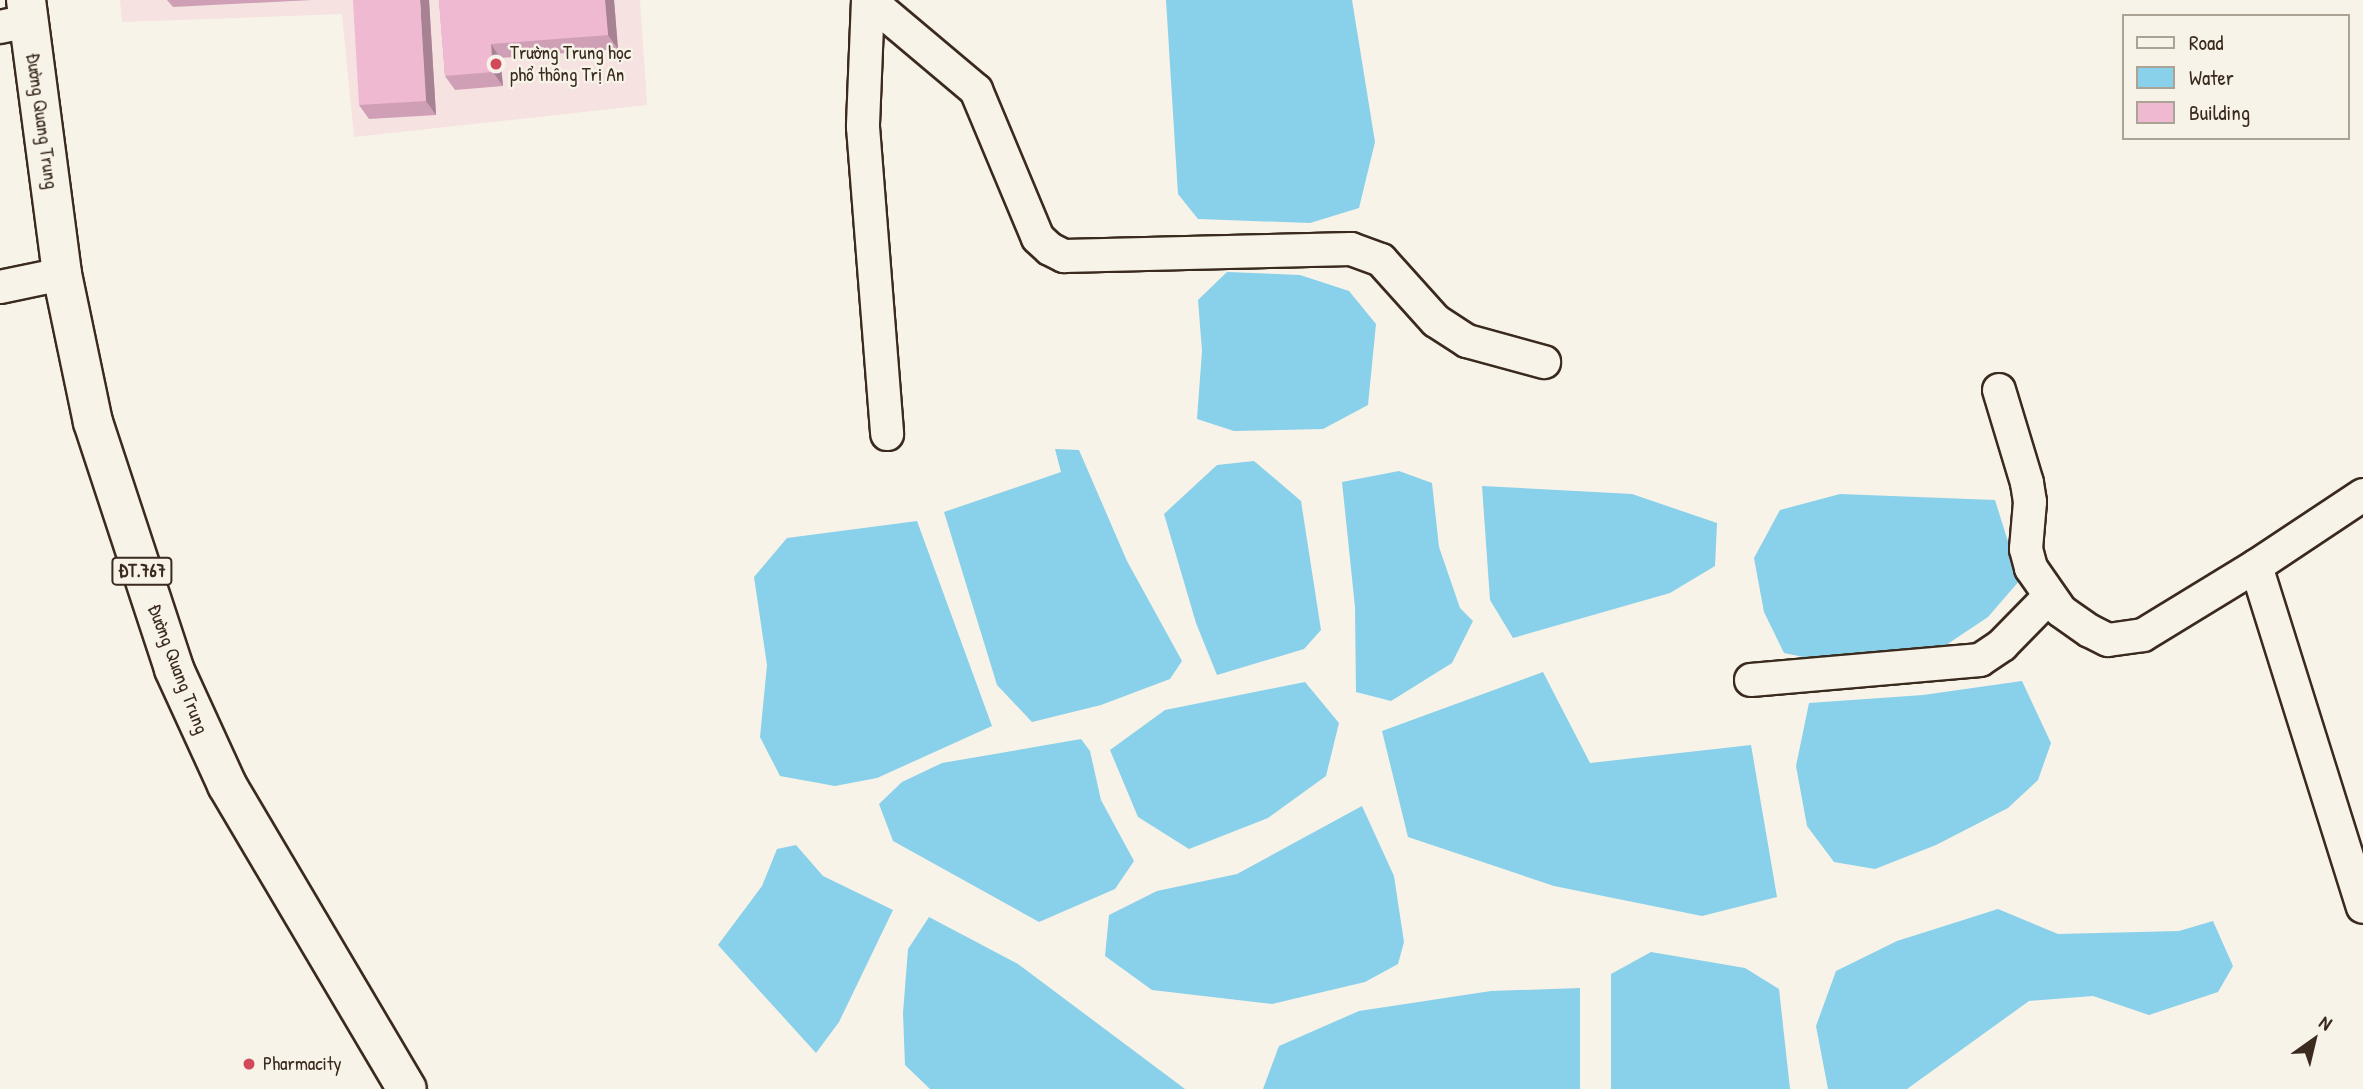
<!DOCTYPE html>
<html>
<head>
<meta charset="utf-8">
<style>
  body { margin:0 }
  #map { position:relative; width:2363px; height:1089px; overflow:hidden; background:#f7f3e8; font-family:"Patrick Hand",sans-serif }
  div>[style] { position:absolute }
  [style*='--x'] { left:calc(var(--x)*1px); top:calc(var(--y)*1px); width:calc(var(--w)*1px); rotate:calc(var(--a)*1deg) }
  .built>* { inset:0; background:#f5e2e1 }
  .water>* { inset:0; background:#89d0ea }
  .roads { filter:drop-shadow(2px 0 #3b2a1e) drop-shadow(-2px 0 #3b2a1e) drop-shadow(0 2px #3b2a1e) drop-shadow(0 -2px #3b2a1e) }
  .minor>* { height:32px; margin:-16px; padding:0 16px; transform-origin:16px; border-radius:16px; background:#f7f3e8 }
  .primary>* { height:38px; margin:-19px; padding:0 19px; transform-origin:19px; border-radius:19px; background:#f7f3e8 }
  .wall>* { inset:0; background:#ce9fb5 }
  .shaded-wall>* { inset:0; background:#a78293 }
  .building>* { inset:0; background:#efb9d2 }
  .dots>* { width:19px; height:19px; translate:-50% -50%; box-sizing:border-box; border:4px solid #f7f3e8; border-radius:50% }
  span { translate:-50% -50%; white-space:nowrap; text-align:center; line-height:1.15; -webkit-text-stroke:5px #f7f3e8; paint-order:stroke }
  .shield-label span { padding:2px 5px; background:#f7f3e8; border:2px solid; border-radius:5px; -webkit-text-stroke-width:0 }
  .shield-label { font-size:18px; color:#3b2a1e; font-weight:700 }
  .poi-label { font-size:19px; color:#3b2a1e }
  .left { translate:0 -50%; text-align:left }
  .street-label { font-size:19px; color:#3b2a1e }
  .legend { position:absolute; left:2122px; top:14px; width:228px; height:126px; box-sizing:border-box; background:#f7f3e8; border:2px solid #aca397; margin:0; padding:9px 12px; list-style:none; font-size:21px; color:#3b2a1e }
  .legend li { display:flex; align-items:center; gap:14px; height:35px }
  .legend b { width:35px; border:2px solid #aca397 }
  .north { position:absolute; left:2279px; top:1005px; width:70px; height:70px; -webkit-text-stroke:5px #f7f3e8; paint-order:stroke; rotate:34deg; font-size:19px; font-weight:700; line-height:28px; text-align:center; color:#3b2a1e }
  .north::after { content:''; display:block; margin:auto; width:24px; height:32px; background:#3b2a1e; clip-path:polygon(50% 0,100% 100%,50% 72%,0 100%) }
</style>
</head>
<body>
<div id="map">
  <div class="built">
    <div style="clip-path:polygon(120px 0,640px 0,647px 105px,354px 137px,342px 14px,122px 22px)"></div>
  </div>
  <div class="water">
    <div style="clip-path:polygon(1166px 0,1352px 0,1375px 142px,1359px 208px,1310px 223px,1198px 219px,1178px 194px)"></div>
    <div style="clip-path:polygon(1227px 272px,1300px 275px,1349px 291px,1376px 324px,1368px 405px,1323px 429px,1234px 431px,1197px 419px,1202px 351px,1198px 300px)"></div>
    <div style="clip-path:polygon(1055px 449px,1079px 450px,1127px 561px,1182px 661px,1170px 679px,1101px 705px,1032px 722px,997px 685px,944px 512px,1061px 472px)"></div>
    <div style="clip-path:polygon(1254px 461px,1301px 501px,1321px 630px,1304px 649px,1217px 675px,1196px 623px,1164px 514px,1217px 465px)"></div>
    <div style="clip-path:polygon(1399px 471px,1432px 483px,1439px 547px,1460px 608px,1473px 621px,1452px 663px,1391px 701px,1356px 692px,1355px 607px,1342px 482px)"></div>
    <div style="clip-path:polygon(1482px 486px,1632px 494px,1717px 523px,1715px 566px,1670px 593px,1513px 638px,1490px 600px)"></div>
    <div style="clip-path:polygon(1840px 494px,1995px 500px,2020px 580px,1988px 617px,1946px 645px,1823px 661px,1784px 653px,1764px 612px,1754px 558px,1780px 510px)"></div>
    <div style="clip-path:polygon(917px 521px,992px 726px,877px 778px,835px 786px,780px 776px,760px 737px,767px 665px,754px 577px,787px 538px)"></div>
    <div style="clip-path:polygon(1543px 672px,1590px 763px,1751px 745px,1777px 897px,1702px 916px,1554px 886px,1408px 837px,1382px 731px)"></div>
    <div style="clip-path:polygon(2022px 681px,2051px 743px,2038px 780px,2008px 808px,1936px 845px,1875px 869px,1834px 862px,1807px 826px,1796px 766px,1809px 703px,1923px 695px)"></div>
    <div style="clip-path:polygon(1305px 682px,1339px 723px,1326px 776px,1268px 818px,1189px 849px,1138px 817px,1110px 750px,1165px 710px)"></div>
    <div style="clip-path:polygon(1081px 739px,1090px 751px,1101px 800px,1134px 861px,1115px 889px,1039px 922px,893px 841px,879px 804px,902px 782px,942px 763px)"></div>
    <div style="clip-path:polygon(1362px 806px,1394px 876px,1404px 942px,1398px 964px,1365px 982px,1272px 1004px,1152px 990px,1105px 956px,1109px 915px,1157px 891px,1237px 874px)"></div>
    <div style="clip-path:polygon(796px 845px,823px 876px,893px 910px,839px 1022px,816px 1053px,718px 945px,762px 886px,777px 849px)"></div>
    <div style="clip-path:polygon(1998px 909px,2058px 934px,2179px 931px,2213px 921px,2233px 966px,2218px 992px,2149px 1015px,2093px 996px,2029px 1001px,1907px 1089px,1828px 1089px,1816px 1026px,1836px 971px,1897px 941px)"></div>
    <div style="clip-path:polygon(929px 917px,1018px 964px,1185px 1089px,930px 1089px,905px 1065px,903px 1013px,908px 949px)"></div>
    <div style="clip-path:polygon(1651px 952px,1745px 968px,1779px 989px,1790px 1089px,1611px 1089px,1611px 974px)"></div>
    <div style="clip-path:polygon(1580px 988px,1580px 1089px,1263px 1089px,1279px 1046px,1359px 1011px,1491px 991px)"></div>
  </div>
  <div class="roads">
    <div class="minor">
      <div style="--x:868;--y:0;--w:127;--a:92.3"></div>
      <div style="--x:863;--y:127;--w:308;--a:85.5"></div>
      <div style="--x:869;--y:0;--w:140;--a:40.1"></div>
      <div style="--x:976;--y:90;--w:160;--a:67.3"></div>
      <div style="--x:1038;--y:238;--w:16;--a:43"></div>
      <div style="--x:1050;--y:249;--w:16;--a:27"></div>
      <div style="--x:1064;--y:256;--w:287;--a:-1.4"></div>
      <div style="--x:1351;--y:249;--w:32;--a:20"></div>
      <div style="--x:1381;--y:260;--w:82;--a:48"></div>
      <div style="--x:1436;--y:321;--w:37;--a:33"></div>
      <div style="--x:1467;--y:341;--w:80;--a:15.3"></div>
      <div style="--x:0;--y:27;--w:29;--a:-12"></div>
      <div style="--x:0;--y:287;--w:63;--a:-11.8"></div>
      <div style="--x:1999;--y:390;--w:97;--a:73.2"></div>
      <div style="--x:2027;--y:483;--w:19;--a:81"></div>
      <div style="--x:2030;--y:502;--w:47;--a:94.9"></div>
      <div style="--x:2026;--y:549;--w:20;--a:75"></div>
      <div style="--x:2031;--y:568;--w:52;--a:55.1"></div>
      <div style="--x:2061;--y:611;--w:35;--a:35"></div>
      <div style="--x:2090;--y:631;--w:20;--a:27"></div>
      <div style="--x:2108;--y:640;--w:35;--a:-8"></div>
      <div style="--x:2143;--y:635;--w:132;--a:-31.4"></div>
      <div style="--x:2363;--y:495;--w:128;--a:146.4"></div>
      <div style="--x:2256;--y:566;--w:357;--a:72.6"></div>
      <div style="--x:1751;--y:680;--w:230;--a:-5"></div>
      <div style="--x:1980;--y:660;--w:27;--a:-34"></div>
      <div style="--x:2002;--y:645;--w:67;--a:-45.6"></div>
    </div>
    <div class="primary">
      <div style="--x:26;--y:0;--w:276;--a:82.5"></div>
      <div style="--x:62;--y:274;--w:151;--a:78.2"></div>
      <div style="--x:93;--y:422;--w:260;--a:71.8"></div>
      <div style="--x:174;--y:669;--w:128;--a:65.4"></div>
      <div style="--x:227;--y:785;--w:353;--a:59.4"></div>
    </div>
  </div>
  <div class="wall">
    <div style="clip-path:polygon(167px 0,312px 0,173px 7px)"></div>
    <div style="clip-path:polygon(429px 0,436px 115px,369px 119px,359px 105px)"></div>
    <div style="clip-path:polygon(439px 0,614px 0,618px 49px,500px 58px,503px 86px,455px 90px,445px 76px)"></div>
  </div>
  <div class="shaded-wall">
    <div style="clip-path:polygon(420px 0,429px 0,436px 115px,426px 101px)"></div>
    <div style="clip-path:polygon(605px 0,614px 0,618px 49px,608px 35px)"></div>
    <div style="clip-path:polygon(491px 44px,500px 58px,503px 86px,493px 72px)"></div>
  </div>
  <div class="building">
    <div style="clip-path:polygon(353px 0,420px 0,426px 101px,359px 105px)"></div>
    <div style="clip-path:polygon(439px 0,605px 0,608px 35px,491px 44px,493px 72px,445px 76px)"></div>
  </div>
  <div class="dots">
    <div style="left:496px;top:64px;background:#d1495b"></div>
    <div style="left:249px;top:1064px;background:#d1495b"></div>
  </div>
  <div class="shield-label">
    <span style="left:142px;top:571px">ĐT.767</span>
  </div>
  <div class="poi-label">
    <span class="left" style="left:510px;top:64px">Trường Trung học<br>phổ thông Trị An</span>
    <span class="left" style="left:263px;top:1064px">Pharmacity</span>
  </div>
  <div class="street-label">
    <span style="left:42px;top:121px;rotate:82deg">Đường Quang Trung</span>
    <span style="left:178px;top:669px;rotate:69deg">Đường Quang Trung</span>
  </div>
  <ul class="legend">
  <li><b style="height:9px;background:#f7f3e8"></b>Road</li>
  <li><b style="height:19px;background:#89d0ea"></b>Water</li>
  <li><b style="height:19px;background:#efb9d2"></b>Building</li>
  </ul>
  <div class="north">N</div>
</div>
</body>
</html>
